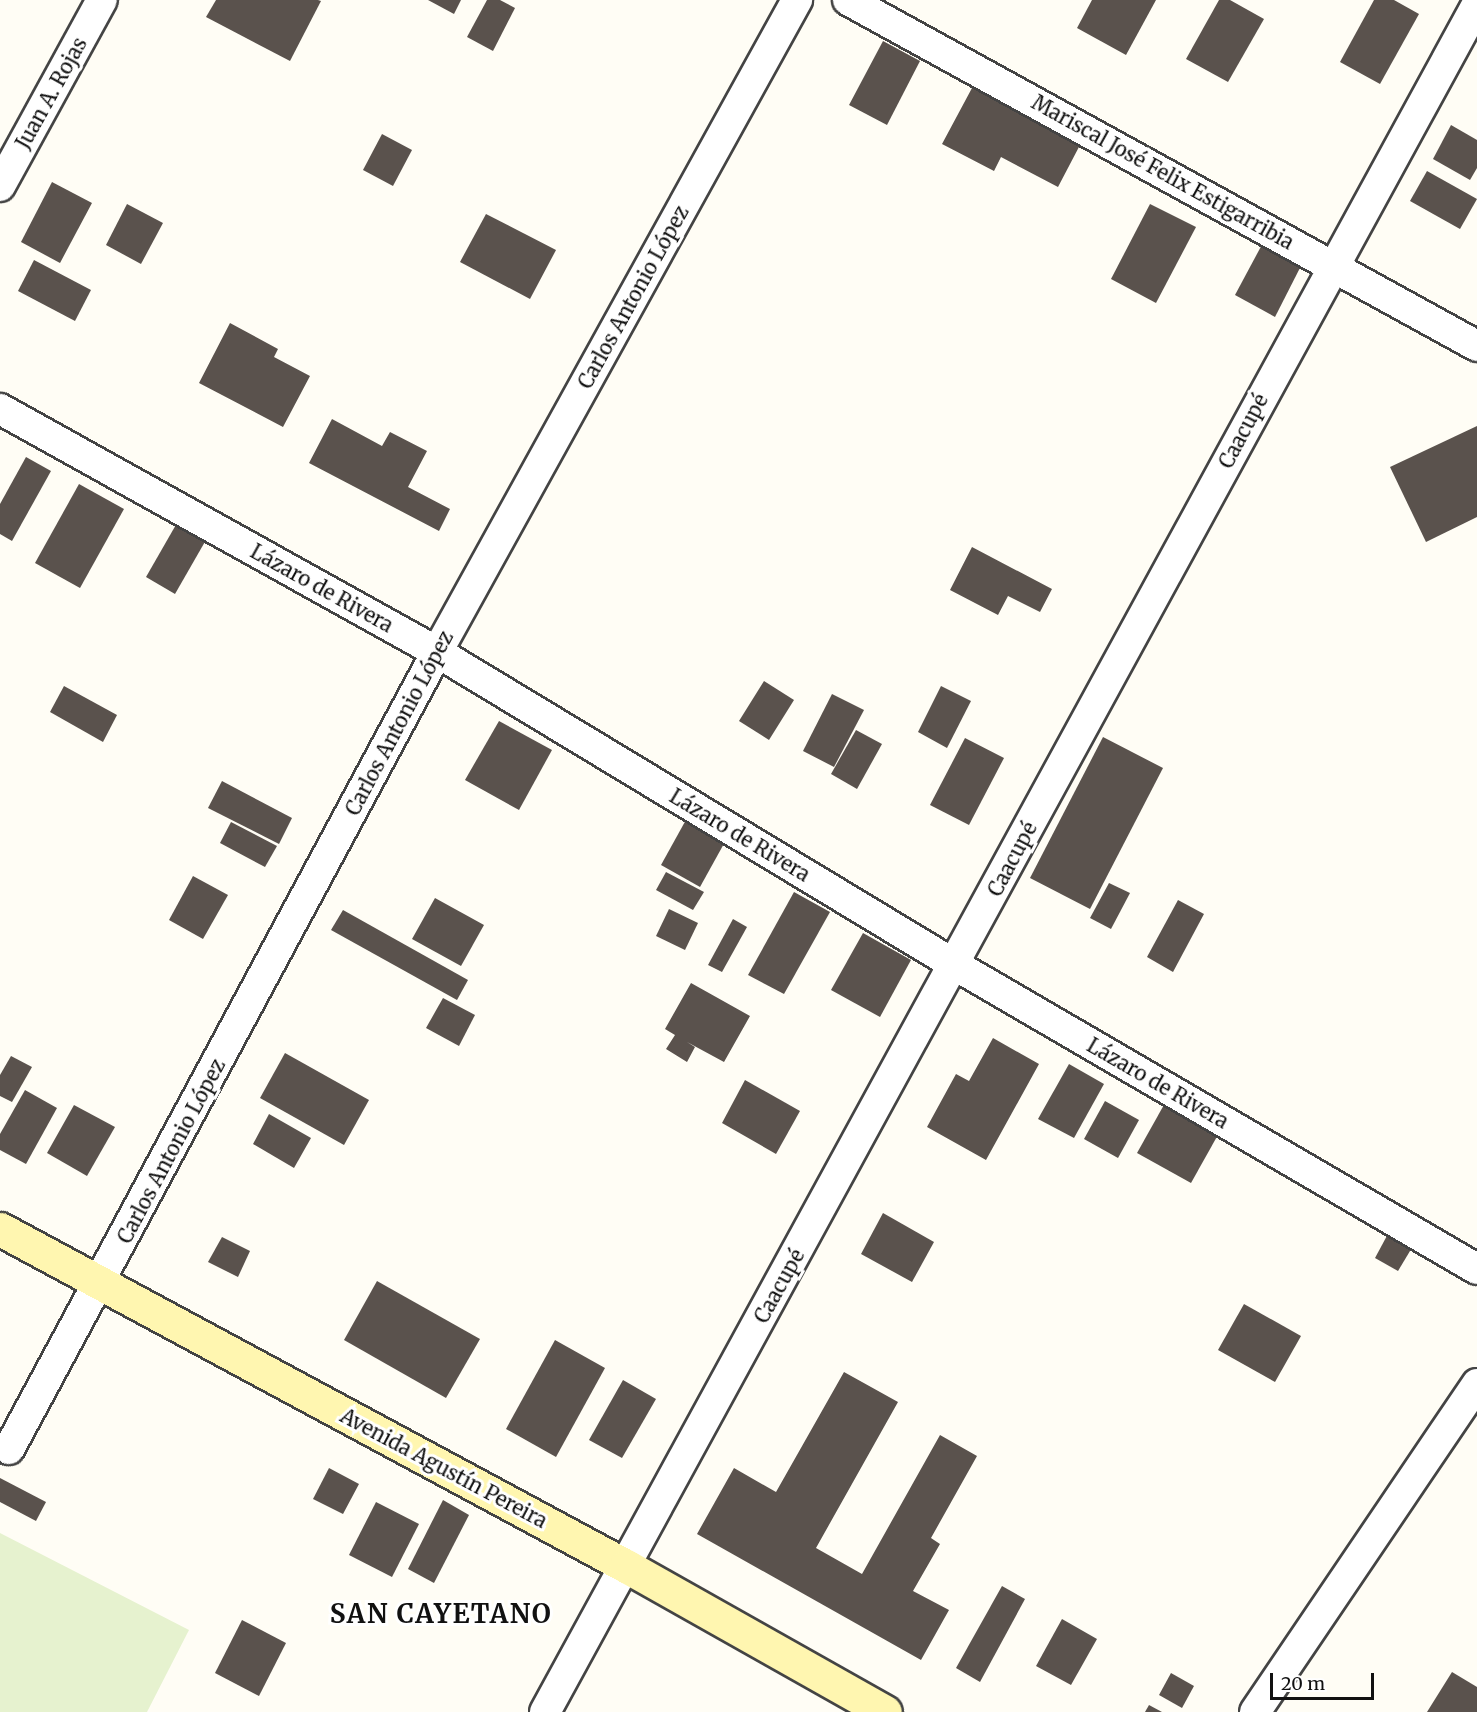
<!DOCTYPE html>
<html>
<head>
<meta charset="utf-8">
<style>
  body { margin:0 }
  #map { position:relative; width:1477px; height:1712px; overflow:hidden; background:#fffdf5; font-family:Merriweather,serif }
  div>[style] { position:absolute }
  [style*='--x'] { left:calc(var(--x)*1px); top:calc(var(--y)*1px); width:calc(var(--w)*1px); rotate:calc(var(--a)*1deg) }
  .pitch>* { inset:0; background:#e6f2cf }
  .building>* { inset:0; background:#5a524d }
  .roads { filter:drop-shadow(2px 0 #444) drop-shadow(-2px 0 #444) drop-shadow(0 2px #444) drop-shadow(0 -2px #444) }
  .minor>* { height:30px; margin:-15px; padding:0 15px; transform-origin:15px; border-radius:15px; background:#fff }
  .secondary>* { height:33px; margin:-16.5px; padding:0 16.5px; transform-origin:16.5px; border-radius:16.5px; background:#fff6b0 }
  span { translate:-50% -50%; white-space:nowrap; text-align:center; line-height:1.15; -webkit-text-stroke:6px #fff; paint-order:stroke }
  .street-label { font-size:20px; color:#111 }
  .district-label { font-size:26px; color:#111; font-weight:700; letter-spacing:1.5px }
  .scale { position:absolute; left:1270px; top:1673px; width:104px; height:27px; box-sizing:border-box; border:3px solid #111; border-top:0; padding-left:8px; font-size:18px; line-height:21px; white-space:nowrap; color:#111; -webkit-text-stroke:4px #fff; paint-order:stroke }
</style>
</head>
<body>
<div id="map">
  <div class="pitch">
    <div style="clip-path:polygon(0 1533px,189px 1630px,147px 1712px,0 1712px)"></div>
  </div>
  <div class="building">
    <div style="clip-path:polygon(216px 0,318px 0,321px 1px,290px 61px,206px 17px)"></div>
    <div style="clip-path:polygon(428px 0,461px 0,454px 14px)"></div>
    <div style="clip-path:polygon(487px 0,500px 0,515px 8px,493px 51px,467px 37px)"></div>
    <div style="clip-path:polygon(1092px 0,1156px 0,1126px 55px,1077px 28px)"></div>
    <div style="clip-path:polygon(1219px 0,1230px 0,1264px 19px,1228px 82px,1186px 59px)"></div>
    <div style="clip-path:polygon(1374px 0,1394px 0,1419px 14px,1380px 84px,1340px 62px)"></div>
    <div style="clip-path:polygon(883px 41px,920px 61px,887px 125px,849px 105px)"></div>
    <div style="clip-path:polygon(972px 88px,1080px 145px,1058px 187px,1001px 157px,994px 171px,942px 144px)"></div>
    <div style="clip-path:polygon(1451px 125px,1477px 140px,1477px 168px,1470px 180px,1433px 159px)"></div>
    <div style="clip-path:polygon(382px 134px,412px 150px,393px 186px,363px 170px)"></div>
    <div style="clip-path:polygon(1427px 171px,1477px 199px,1460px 229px,1410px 201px)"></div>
    <div style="clip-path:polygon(52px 182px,92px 203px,60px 263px,21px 242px)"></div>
    <div style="clip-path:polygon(127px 204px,163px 223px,141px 264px,106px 245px)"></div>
    <div style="clip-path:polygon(1150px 204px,1196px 227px,1156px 303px,1111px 279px)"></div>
    <div style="clip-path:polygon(486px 214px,556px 250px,530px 299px,460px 262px)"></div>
    <div style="clip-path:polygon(1265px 239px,1304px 260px,1275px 317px,1235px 295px)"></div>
    <div style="clip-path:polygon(34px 260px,91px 290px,75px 321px,18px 291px)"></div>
    <div style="clip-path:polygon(230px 323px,278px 349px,274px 357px,310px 376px,283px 427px,199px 383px)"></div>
    <div style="clip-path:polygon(332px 419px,382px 446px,390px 432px,427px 451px,408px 487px,450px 509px,439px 531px,309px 463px)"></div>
    <div style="clip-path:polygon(1477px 426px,1477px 517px,1426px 542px,1390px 467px)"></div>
    <div style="clip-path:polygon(26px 457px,51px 471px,12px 541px,0 534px,0 504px)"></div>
    <div style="clip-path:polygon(79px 484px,124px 509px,80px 588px,35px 563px)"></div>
    <div style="clip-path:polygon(181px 516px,210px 533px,175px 594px,146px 577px)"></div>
    <div style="clip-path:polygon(972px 547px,1052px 589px,1040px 612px,1008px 596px,998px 615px,950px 590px)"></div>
    <div style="clip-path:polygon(764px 681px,794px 700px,769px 740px,739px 721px)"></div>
    <div style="clip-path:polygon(64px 686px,117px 715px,103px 742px,50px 712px)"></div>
    <div style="clip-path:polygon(941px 686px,971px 701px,947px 748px,918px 732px)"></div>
    <div style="clip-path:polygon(832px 694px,864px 710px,834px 767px,803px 751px)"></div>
    <div style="clip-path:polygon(499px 721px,552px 750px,519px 810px,465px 780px)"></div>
    <div style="clip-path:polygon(856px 730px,882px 744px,857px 789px,831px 774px)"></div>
    <div style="clip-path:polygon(1103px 737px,1163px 768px,1090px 909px,1030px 878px)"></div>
    <div style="clip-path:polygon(965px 738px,1004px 758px,969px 825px,930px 805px)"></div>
    <div style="clip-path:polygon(222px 781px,292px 818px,279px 844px,208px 808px)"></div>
    <div style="clip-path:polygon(692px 809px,731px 831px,700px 887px,661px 865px)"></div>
    <div style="clip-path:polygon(231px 822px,277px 846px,265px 867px,220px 843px)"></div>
    <div style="clip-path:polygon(666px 872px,704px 892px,693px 910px,656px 890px)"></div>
    <div style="clip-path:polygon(193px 876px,228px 895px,203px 939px,169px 920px)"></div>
    <div style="clip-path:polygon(1109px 883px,1130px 893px,1111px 929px,1090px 918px)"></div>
    <div style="clip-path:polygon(794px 892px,830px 912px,784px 994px,748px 975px)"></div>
    <div style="clip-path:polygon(435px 898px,484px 925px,461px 966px,412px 939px)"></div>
    <div style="clip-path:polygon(1178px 900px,1204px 914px,1173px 972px,1147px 957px)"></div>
    <div style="clip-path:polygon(669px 909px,698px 923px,685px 950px,656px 936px)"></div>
    <div style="clip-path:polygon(343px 910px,468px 980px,457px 1000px,331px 930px)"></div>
    <div style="clip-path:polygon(733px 919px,747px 927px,722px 972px,708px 965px)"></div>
    <div style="clip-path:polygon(863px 933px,911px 960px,880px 1017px,831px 990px)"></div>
    <div style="clip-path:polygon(691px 983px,750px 1016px,724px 1062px,687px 1042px,695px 1047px,687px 1062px,666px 1049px,675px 1035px,665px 1029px)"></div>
    <div style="clip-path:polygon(443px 998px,475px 1015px,459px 1046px,426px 1028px)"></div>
    <div style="clip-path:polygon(993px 1038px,1039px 1064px,986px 1160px,927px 1127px,956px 1074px,969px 1081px)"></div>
    <div style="clip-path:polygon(285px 1053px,369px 1100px,344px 1145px,260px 1098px)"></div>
    <div style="clip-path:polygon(11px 1056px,32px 1067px,12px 1102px,0 1096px,0 1075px)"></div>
    <div style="clip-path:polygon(1069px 1064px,1104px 1084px,1074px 1138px,1038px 1119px)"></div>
    <div style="clip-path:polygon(745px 1080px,800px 1111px,776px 1154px,722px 1123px)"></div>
    <div style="clip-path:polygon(25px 1090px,57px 1108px,26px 1164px,0 1150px,0 1134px)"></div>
    <div style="clip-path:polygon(1105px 1101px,1139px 1120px,1118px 1158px,1084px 1139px)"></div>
    <div style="clip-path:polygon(1165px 1103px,1219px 1133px,1191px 1183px,1137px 1153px)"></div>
    <div style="clip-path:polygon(74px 1105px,115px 1127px,87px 1176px,47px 1153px)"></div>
    <div style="clip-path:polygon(269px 1114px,311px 1138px,294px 1168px,253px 1144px)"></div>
    <div style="clip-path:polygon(883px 1213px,934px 1242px,912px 1282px,861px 1254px)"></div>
    <div style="clip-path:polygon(1389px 1232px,1413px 1246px,1398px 1271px,1375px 1258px)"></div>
    <div style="clip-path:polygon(222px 1237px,250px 1251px,238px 1277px,208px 1262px)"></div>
    <div style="clip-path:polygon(377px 1281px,480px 1339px,446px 1398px,344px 1340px)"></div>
    <div style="clip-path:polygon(1244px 1304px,1301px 1336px,1275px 1382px,1218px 1350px)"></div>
    <div style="clip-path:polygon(555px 1340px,605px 1368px,556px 1457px,506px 1429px)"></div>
    <div style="clip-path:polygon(844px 1372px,898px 1402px,816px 1548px,862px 1574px,940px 1435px,977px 1456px,931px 1538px,940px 1544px,913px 1591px,949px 1610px,921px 1660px,697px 1534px,734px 1468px,776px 1492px)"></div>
    <div style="clip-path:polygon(623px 1380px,656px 1399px,622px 1458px,589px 1440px)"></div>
    <div style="clip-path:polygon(329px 1468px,359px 1484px,343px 1514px,313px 1499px)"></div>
    <div style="clip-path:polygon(0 1478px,46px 1502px,36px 1521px,0 1502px)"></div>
    <div style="clip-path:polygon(443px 1500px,469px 1515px,434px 1583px,408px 1569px)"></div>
    <div style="clip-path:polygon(376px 1502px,419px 1524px,392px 1577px,349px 1555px)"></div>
    <div style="clip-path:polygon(1002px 1586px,1025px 1599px,980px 1682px,956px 1668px)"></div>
    <div style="clip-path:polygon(1062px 1619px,1097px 1639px,1071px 1685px,1036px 1666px)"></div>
    <div style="clip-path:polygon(242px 1620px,286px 1643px,259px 1696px,215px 1673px)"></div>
    <div style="clip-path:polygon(1452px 1672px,1477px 1687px,1477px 1712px,1427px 1712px)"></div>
    <div style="clip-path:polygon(1171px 1673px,1194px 1686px,1182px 1708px,1159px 1695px)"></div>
    <div style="clip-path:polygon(1149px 1705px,1162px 1712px,1145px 1712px)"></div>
  </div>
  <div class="roads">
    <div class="minor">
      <div style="--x:848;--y:0;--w:718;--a:28.81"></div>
      <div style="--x:0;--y:186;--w:212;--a:-61.3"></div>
      <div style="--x:0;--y:409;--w:500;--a:29.08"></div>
      <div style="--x:437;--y:652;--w:605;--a:31.14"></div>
      <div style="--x:955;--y:965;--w:604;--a:30.22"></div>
      <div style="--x:9;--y:1449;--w:905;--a:-61.76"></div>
      <div style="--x:437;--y:652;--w:745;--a:-61.09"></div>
      <div style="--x:545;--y:1712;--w:1945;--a:-61.37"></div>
      <div style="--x:1255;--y:1712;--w:396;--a:-55.9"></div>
    </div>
    <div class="secondary">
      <div style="--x:0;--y:1229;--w:711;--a:28.3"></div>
      <div style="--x:626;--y:1566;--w:297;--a:29.4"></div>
    </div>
  </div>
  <div class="street-label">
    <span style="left:51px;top:93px;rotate:-61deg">Juan A. Rojas</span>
    <span style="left:1163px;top:172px;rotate:29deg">Mariscal José Felix Estigarribia</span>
    <span style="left:633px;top:297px;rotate:-61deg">Carlos Antonio López</span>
    <span style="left:1243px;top:431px;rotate:-62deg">Caacupé</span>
    <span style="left:322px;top:588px;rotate:29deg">Lázaro de Rivera</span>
    <span style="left:399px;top:723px;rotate:-62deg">Carlos Antonio López</span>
    <span style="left:740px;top:835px;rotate:31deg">Lázaro de Rivera</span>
    <span style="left:1012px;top:859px;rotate:-62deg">Caacupé</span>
    <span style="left:1158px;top:1083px;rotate:30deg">Lázaro de Rivera</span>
    <span style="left:171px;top:1151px;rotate:-62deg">Carlos Antonio López</span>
    <span style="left:779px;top:1286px;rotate:-61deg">Caacupé</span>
    <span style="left:444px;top:1468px;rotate:28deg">Avenida Agustín Pereira</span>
  </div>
  <div class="district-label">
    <span style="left:441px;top:1614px">SAN CAYETANO</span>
  </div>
  <div class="scale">20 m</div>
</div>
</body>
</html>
